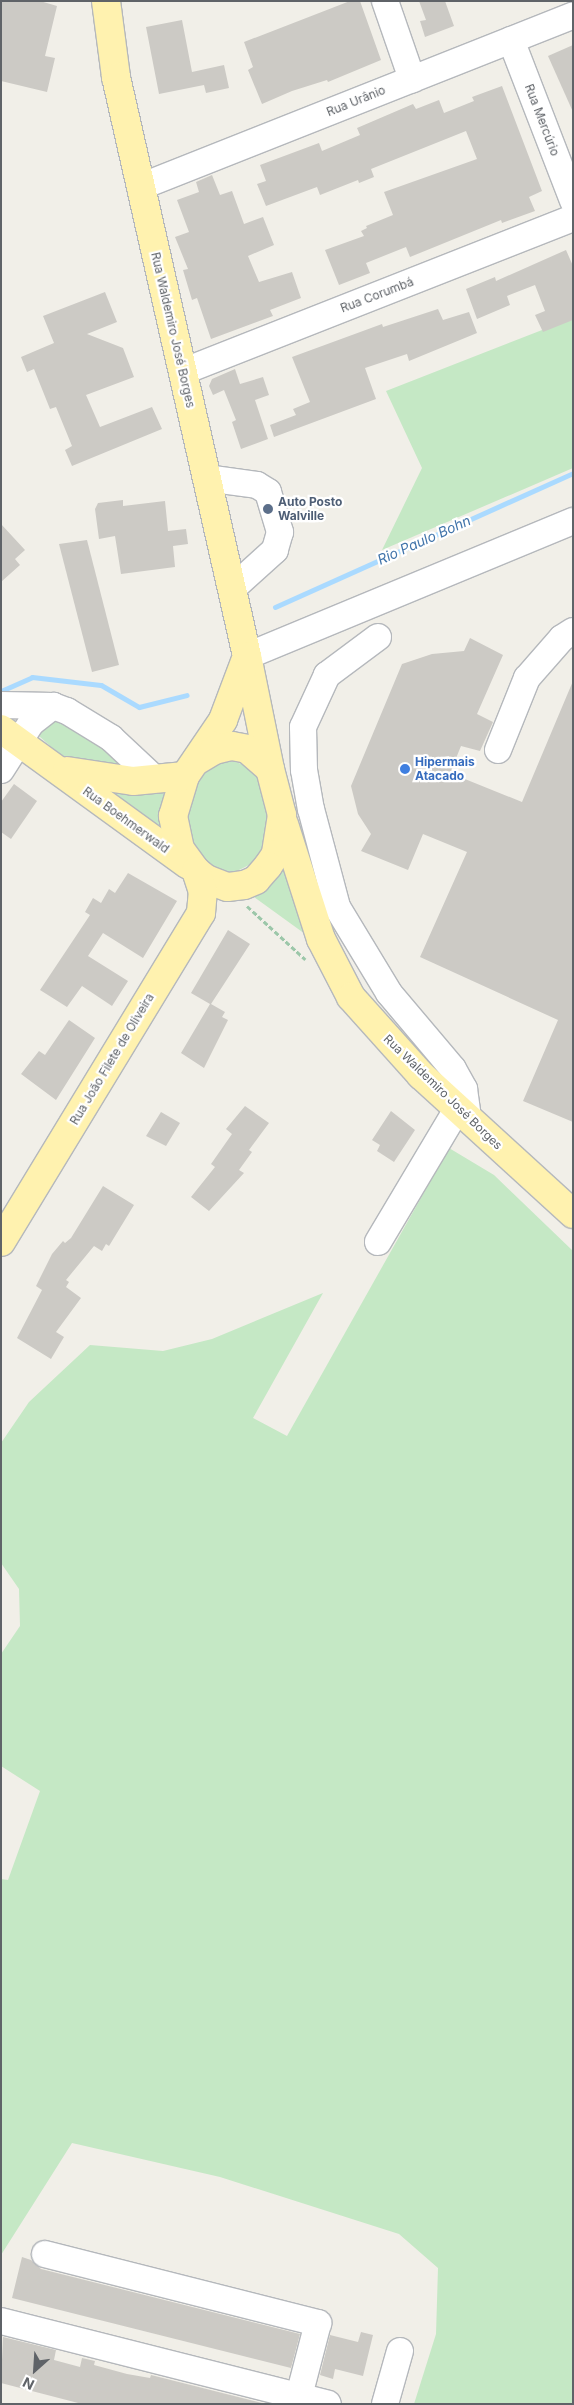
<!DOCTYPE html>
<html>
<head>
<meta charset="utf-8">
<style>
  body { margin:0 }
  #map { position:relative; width:574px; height:2405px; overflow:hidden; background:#f1efe8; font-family:Inter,sans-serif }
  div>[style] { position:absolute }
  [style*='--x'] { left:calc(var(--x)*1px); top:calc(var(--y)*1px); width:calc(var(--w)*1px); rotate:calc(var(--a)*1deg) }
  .green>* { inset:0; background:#c5e8c5 }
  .stream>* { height:5px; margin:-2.5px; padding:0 2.5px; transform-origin:2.5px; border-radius:2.5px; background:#aadaff }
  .building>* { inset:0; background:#cccac5 }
  .path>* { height:3px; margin-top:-1.5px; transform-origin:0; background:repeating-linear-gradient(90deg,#9cc7a9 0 5px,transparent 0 7.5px) }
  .roads { filter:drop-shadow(1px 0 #b5b8bc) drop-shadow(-1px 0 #b5b8bc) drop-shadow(0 1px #b5b8bc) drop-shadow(0 -1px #b5b8bc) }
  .minor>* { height:26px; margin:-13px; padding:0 13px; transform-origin:13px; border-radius:13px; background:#fff }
  .major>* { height:28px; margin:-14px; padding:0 14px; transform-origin:14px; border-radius:14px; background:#fff2af }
  .dots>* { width:14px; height:14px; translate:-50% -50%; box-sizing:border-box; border:2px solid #fff; border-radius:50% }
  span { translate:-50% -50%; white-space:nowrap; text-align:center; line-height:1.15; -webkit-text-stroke:4.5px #fff; paint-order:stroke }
  .street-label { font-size:12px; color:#5f6368 }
  .service-label { font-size:12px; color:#4e5e75; font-weight:700 }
  .left { translate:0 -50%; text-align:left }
  .shop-label { font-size:12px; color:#366cbe; font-weight:700 }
  .water-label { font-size:14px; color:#4174aa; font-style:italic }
  .frame { position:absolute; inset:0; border:2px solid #5f6368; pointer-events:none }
  .north { position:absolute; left:10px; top:2345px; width:50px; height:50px; -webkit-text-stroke:4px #fff; paint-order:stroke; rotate:206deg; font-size:14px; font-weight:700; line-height:20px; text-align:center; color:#5f6368 }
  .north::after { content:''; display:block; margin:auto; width:18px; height:22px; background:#5f6368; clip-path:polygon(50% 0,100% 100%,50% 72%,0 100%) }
</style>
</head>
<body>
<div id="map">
  <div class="green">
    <div style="clip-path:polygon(573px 318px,573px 468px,382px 550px,422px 468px,386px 391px)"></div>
    <div style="clip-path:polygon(62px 719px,136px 767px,70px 759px,58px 753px,39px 736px,39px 728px,44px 721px)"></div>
    <div style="clip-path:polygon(220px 762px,236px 762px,254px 769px,267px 784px,270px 834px,263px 852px,251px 864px,237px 871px,222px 872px,194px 858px,184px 816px,196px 776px)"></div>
    <div style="clip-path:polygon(89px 783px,164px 789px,168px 844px)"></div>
    <div style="clip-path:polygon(283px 863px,290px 890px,312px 939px,250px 894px)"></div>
    <div style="clip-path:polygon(449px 1148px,494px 1175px,573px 1251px,573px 2404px,414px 2404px,436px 2334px,438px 2268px,399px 2234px,220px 2177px,72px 2143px,1px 2255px,1px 1879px,8px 1880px,40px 1791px,1px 1766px,1px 1654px,20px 1626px,19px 1589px,1px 1563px,1px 1443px,29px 1402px,90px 1345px,163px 1351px,212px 1339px,323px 1293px,253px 1418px,287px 1436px)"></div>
  </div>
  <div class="stream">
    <div style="--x:275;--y:607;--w:327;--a:-24.2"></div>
    <div style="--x:1;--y:691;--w:34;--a:-24"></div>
    <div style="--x:32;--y:677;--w:69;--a:6.6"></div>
    <div style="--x:101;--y:685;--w:44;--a:30.1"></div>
    <div style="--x:139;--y:707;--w:49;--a:-14"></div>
  </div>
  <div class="building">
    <div style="clip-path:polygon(1px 1px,40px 1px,57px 6px,45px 56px,55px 58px,47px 92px,1px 81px)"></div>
    <div style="clip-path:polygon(350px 1px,360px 1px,381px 60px,328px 82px,327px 80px,292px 91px,262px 104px,248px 70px,253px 67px,244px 42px)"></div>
    <div style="clip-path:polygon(419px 1px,445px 1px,454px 26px,425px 37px,420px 21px,426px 20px)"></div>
    <div style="clip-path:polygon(182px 20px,192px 72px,224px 65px,229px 88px,206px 93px,204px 85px,159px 94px,146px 27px)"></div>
    <div style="clip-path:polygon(573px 45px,573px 112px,548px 56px)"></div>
    <div style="clip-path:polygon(502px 86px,542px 191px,529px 197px,535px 211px,502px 223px,501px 220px,410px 257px,406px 247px,366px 263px,370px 273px,339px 285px,325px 250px,364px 236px,361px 231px,367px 228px,366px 226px,393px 215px,384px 192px,477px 159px,466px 131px,371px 169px,374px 177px,359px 183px,358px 180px,320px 195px,317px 187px,266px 206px,257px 184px,266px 181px,260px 165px,319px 143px,322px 151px,360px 135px,357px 128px,413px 104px,416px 109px,439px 100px,444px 113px,474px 101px,472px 97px)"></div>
    <div style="clip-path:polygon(212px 175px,220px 195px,232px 191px,244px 224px,263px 217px,274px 245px,248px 256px,259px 282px,292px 272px,301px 298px,270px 310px,273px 316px,211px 339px,197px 298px,192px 300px,183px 270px,188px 269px,175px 237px,189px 232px,177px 200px,199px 192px,196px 182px)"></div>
    <div style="clip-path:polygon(566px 250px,573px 266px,573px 320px,543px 332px,535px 315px,545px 311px,535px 285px,507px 296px,510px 305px,477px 319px,466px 289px,495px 277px,496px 281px)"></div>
    <div style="clip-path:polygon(105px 292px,117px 322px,87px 334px,123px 348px,134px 377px,86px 395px,100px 427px,152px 407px,162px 429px,72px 466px,65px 450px,72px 446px,56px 407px,50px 409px,34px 369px,27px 372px,21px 357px,54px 343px,43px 316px)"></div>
    <div style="clip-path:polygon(438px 309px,443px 320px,469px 312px,477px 333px,409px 361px,407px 354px,365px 368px,376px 399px,274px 437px,270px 425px,296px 415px,293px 409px,310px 402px,292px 357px,382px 324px,383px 327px)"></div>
    <div style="clip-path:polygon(235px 369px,240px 384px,263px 377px,269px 395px,255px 400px,268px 439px,241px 449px,232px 422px,236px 420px,224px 390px,213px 395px,209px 386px,212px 379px)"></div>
    <div style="clip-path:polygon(123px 500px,123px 506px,165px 501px,168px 531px,186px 529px,188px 544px,173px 546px,175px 567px,121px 574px,115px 536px,99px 539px,95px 509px,98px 503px)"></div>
    <div style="clip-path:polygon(1px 524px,25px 550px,15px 559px,20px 565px,1px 582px)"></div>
    <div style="clip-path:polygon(87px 540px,119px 665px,92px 672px,59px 544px)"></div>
    <div style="clip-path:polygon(470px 638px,503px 655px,477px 714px,493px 722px,480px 751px,461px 746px,450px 773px,522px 802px,573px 681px,573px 1122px,523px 1101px,558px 1020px,420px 957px,467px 852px,423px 834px,408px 870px,361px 851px,371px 834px,358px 814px,351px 786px,402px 664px,432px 654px,464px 651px)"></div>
    <div style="clip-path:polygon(14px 784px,37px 801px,11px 839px,1px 832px,1px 802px)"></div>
    <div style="clip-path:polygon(128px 873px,177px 901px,143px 958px,103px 933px,88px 956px,128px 981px,112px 1006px,82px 986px,67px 1007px,40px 990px,90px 915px,85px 912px,93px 898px,101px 903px,109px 889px,115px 893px)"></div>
    <div style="clip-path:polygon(228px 930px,250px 944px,211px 1004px,225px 1012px,222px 1017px,228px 1020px,204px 1068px,181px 1053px,210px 1004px,191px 993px)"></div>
    <div style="clip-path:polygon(69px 1020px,95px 1038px,56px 1100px,21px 1074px,39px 1051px,45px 1055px)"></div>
    <div style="clip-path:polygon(245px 1106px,269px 1123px,249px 1150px,252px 1152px,239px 1170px,244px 1173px,209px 1211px,191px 1197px,215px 1167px,211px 1164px,232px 1134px,226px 1129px)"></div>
    <div style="clip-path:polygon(391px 1111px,415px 1130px,394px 1162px,377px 1151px,380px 1145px,372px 1140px)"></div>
    <div style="clip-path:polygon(161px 1112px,180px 1123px,166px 1146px,146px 1136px)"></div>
    <div style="clip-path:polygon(103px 1186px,134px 1205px,109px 1246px,106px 1244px,102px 1251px,94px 1246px,66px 1280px,69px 1282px,66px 1287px,81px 1298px,56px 1332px,64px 1337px,51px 1359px,17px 1338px,42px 1290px,36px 1286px,52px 1254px,63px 1241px,65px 1243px,71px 1238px)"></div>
    <div style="clip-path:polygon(22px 2257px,31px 2260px,41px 2269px,300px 2334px,291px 2368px,12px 2298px)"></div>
    <div style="clip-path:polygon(361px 2332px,373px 2335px,363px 2376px,335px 2369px,333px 2379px,320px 2375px,330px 2335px,358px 2342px)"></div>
    <div style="clip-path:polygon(3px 2337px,56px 2350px,54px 2360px,80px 2367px,82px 2358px,95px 2361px,94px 2365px,127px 2374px,150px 2378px,151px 2375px,266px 2404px,82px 2404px,1px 2383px)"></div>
  </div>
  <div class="path">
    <div style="--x:247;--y:906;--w:79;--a:42.4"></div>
  </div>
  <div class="roads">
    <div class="minor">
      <div style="--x:385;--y:1;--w:83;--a:70.9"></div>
      <div style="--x:511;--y:40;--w:173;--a:68.9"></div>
      <div style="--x:140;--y:187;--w:466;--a:-21.6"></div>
      <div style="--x:182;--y:372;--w:420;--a:-21.5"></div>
      <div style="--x:206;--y:478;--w:51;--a:7.8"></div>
      <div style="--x:257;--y:485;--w:13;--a:32"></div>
      <div style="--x:268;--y:492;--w:42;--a:73.3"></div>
      <div style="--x:280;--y:532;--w:19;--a:106"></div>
      <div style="--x:275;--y:550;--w:58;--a:137.8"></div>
      <div style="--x:378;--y:637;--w:64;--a:143.3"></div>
      <div style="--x:327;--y:675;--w:57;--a:114.8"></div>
      <div style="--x:303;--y:727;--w:43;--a:88.7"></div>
      <div style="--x:304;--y:770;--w:40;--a:80"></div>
      <div style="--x:311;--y:809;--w:101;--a:75.1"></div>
      <div style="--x:337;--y:907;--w:100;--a:58.8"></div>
      <div style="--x:389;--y:993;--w:99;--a:49.9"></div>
      <div style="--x:453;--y:1069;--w:23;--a:61"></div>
      <div style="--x:464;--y:1089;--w:29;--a:82"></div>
      <div style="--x:247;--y:656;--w:353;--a:-22.5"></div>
      <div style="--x:1;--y:705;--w:52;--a:1.1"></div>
      <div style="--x:53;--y:706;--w:15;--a:20"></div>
      <div style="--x:67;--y:711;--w:52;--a:31.5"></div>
      <div style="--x:111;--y:738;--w:60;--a:43"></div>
      <div style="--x:498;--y:750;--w:78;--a:-68.1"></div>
      <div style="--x:527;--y:678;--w:53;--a:-48.8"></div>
      <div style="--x:562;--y:638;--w:13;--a:-32"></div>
      <div style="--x:1;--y:770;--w:56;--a:-57.4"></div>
      <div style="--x:31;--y:723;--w:28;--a:-38"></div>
      <div style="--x:378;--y:1242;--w:156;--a:-59.2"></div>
      <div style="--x:45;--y:2254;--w:282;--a:14.2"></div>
      <div style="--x:318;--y:2323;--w:75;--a:104.6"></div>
      <div style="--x:1;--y:2321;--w:337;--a:14.2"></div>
      <div style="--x:385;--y:2404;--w:55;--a:-74.2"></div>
    </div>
    <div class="major">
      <div style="--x:106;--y:1;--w:77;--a:82.5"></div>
      <div style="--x:116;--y:77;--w:594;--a:77.25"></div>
      <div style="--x:247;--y:656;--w:115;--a:78.5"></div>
      <div style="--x:270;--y:769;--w:48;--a:75.4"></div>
      <div style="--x:282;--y:815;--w:39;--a:99"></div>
      <div style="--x:276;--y:854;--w:14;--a:124"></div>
      <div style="--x:268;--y:866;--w:18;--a:131"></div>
      <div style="--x:256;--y:880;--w:13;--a:157"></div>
      <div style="--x:244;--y:885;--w:17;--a:173"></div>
      <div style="--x:227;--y:887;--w:22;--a:-159"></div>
      <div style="--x:206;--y:879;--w:13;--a:-141"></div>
      <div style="--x:196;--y:871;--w:27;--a:-126"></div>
      <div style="--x:180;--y:849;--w:34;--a:-102"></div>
      <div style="--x:173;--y:816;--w:42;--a:-73.3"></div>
      <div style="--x:185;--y:776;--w:68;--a:-55.8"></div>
      <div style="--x:223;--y:720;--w:68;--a:-69.4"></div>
      <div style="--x:1;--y:729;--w:231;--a:36"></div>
      <div style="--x:196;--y:761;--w:21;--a:-31"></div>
      <div style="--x:214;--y:750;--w:18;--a:-13"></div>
      <div style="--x:232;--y:746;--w:15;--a:11"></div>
      <div style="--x:247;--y:749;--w:30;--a:41"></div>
      <div style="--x:67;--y:771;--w:67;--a:8.6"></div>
      <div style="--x:133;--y:781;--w:52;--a:-5.5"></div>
      <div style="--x:284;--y:824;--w:121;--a:72.2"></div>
      <div style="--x:321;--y:939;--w:65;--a:62.7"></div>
      <div style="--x:351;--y:997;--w:105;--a:48.1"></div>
      <div style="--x:421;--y:1075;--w:206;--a:42.4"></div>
      <div style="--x:1;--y:1242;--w:385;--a:-58.7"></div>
      <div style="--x:201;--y:913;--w:21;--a:-85"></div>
      <div style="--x:203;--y:892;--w:22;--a:-108"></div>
    </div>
  </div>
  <div class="dots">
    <div style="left:268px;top:509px;background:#5c6f8a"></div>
    <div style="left:405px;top:769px;background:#3f7fe0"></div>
  </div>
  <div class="street-label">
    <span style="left:356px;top:101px;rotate:-22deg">Rua Urânio</span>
    <span style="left:542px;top:120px;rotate:69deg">Rua Mercúrio</span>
    <span style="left:377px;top:295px;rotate:-21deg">Rua Corumbá</span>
    <span style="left:173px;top:330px;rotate:77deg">Rua Waldemiro José Borges</span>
    <span style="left:126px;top:820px;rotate:36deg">Rua Boehmerwald</span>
    <span style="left:112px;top:1059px;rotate:-59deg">Rua João Filete de Oliveira</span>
    <span style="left:443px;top:1092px;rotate:44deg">Rua Waldemiro José Borges</span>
  </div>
  <div class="service-label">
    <span class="left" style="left:278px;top:509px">Auto Posto<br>Walville</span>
  </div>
  <div class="shop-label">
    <span class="left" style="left:415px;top:769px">Hipermais<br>Atacado</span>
  </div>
  <div class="water-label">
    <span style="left:424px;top:540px;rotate:-24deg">Rio Paulo Bohn</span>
  </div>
  <div class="frame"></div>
  <div class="north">N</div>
</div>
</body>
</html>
